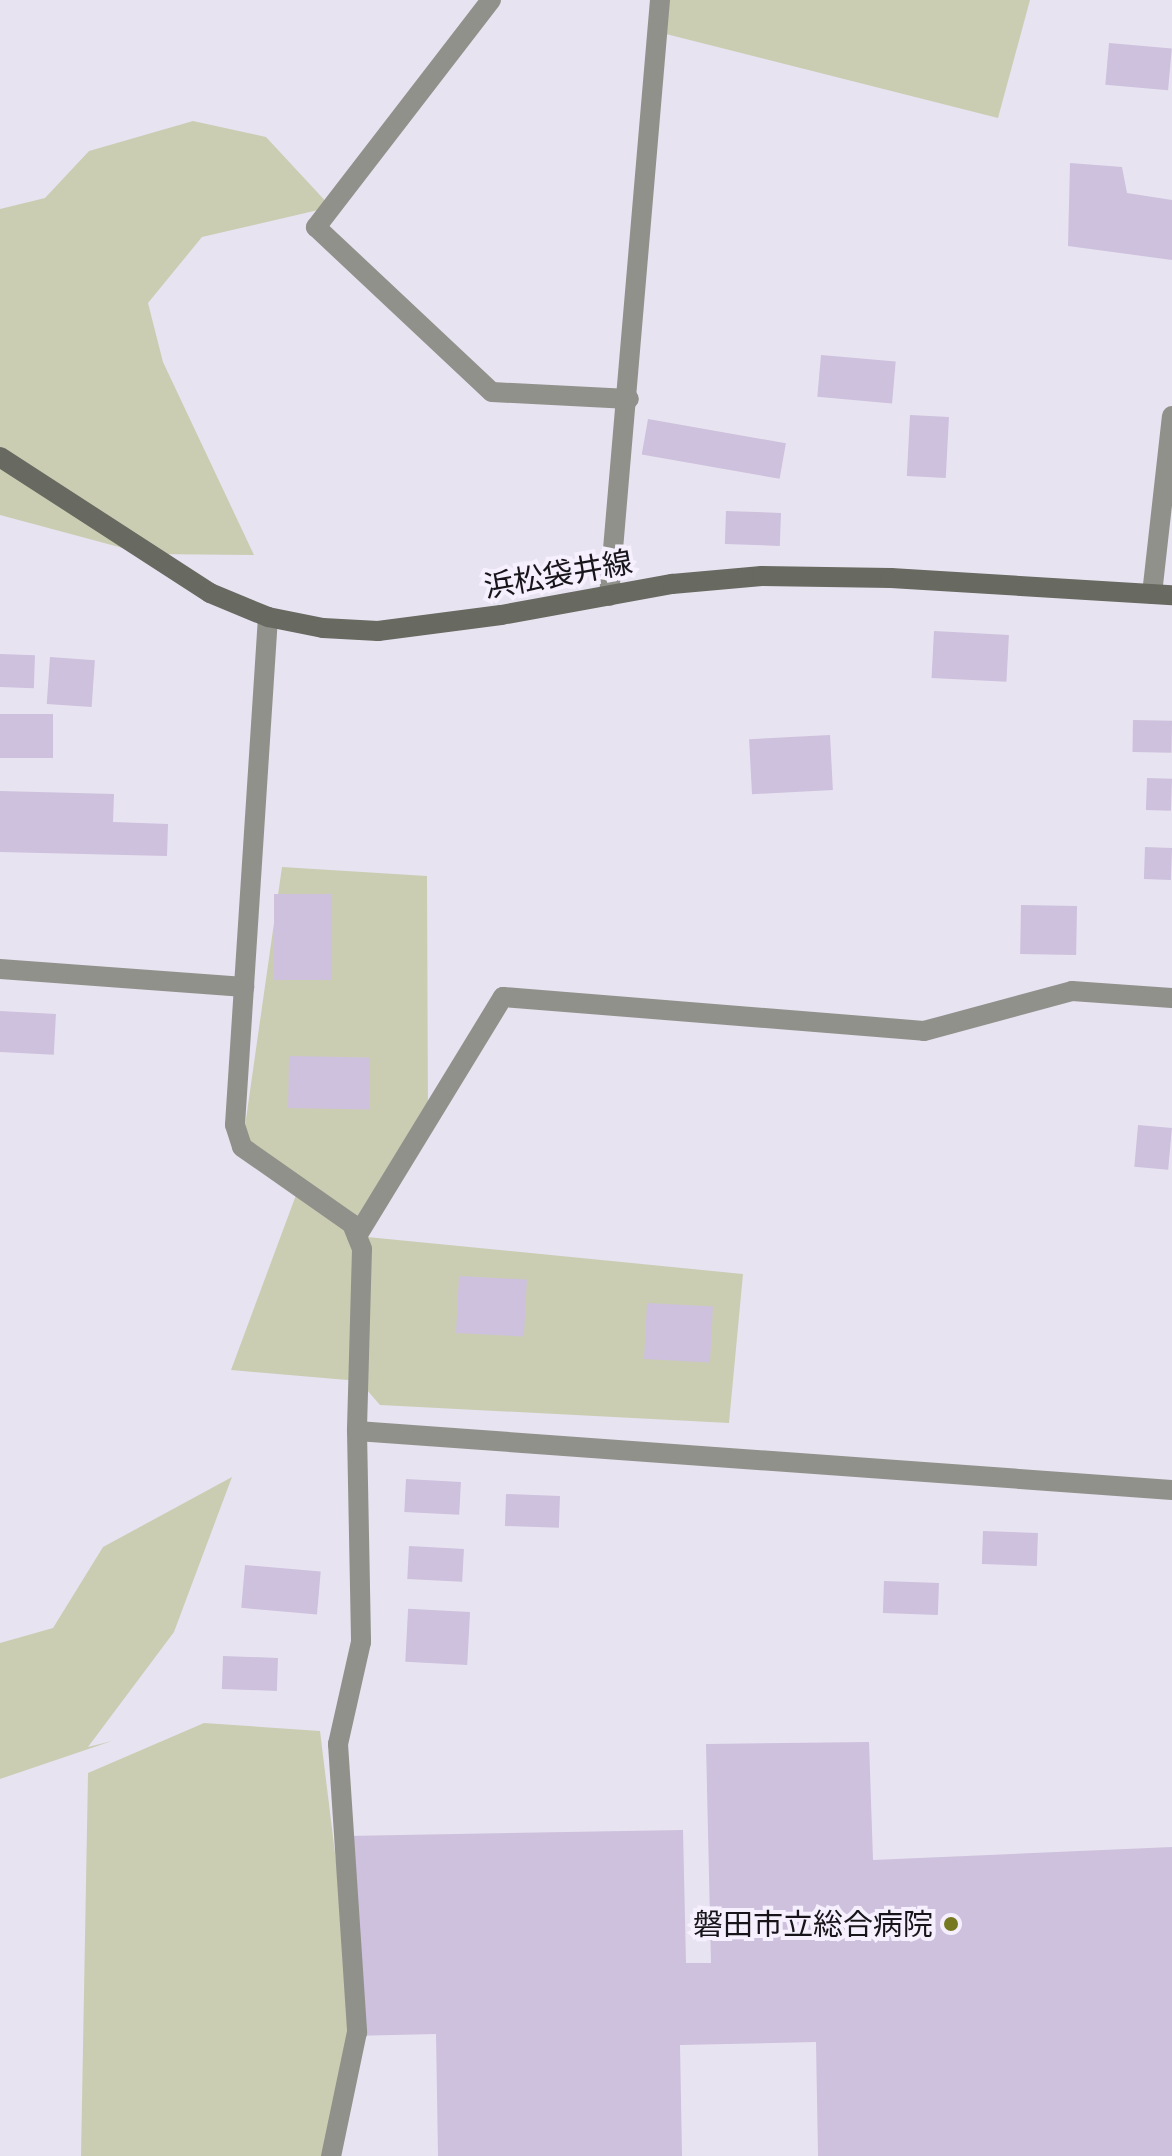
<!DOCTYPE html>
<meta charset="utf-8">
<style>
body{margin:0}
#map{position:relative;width:1172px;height:2156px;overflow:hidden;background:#e8e3f1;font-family:"PT Sans Narrow","Noto Sans JP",sans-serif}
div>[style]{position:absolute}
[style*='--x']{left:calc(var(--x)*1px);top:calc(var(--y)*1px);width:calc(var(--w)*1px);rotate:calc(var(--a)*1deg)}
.green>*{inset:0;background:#cbcdb3}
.building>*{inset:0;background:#cdc1dd;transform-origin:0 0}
.minor>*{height:20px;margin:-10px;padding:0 10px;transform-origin:10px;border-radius:10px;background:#91918b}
.secondary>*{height:20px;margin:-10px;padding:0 10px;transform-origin:10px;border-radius:10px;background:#686960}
.dots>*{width:22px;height:22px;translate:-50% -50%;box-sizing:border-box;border:4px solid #f6f0fe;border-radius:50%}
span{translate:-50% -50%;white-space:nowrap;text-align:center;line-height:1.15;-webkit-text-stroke:8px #f6f0fe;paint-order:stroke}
.street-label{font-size:30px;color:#17151a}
.poi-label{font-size:30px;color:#17151a}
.right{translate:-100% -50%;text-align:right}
</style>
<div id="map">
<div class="green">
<i style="clip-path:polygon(660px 0,1030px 0,998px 118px,658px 32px)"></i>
<i style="clip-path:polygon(193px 121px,266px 137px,331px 207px,202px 237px,148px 303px,163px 362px,254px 555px,145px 554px,0 515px,0 209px,45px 198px,89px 151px)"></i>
<i style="clip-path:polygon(282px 867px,427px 876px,428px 1120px,357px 1236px,743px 1274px,729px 1423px,380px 1405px,359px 1381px,231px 1370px,299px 1187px,242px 1147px)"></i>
<i style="clip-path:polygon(232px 1477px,174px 1632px,88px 1747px,112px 1741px,0 1779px,0 1643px,53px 1628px,103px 1547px)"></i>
<i style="clip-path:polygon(204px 1723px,320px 1731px,357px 2032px,328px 2156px,81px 2156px,88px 1773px)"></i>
</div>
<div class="building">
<i style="left:1109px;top:43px;width:63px;height:42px;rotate:5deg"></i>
<i style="clip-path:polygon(1070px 163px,1122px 167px,1127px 193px,1172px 200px,1172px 260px,1068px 246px)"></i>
<i style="left:821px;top:355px;width:75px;height:42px;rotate:5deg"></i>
<i style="left:910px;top:415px;width:39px;height:61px;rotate:3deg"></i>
<i style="left:648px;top:419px;width:140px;height:36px;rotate:10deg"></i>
<i style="left:726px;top:511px;width:55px;height:33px;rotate:2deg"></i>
<i style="left:934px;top:631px;width:75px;height:47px;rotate:3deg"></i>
<i style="left:0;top:654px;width:35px;height:33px;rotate:2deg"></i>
<i style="left:50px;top:657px;width:45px;height:47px;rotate:4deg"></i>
<i style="left:0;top:714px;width:53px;height:44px"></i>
<i style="left:1133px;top:720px;width:39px;height:32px;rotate:1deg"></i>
<i style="left:830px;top:735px;width:55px;height:81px;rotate:87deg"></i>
<i style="left:1147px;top:778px;width:25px;height:32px;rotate:2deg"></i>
<i style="clip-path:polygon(0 791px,114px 794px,113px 822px,168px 824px,167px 856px,0 852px)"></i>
<i style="left:1145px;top:847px;width:27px;height:32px;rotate:2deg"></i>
<i style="left:274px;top:894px;width:58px;height:86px"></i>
<i style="left:1021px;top:905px;width:56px;height:49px;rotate:1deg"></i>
<i style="left:0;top:1011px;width:56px;height:41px;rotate:3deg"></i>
<i style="left:289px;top:1056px;width:81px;height:52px;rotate:1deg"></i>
<i style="left:1138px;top:1125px;width:34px;height:42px;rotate:5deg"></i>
<i style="left:459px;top:1276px;width:68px;height:57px;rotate:3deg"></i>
<i style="left:647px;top:1303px;width:66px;height:56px;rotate:3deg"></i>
<i style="left:406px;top:1479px;width:55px;height:33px;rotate:3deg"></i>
<i style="left:506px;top:1494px;width:54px;height:32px;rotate:2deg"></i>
<i style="left:983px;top:1531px;width:55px;height:33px;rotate:2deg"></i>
<i style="left:409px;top:1546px;width:55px;height:33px;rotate:3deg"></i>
<i style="left:245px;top:1565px;width:76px;height:43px;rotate:5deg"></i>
<i style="left:884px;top:1581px;width:55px;height:32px;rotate:2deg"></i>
<i style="left:470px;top:1612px;width:53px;height:62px;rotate:93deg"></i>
<i style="left:223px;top:1656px;width:55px;height:33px;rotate:2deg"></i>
<i style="clip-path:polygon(869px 1742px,873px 1860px,1172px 1847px,1172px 2156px,818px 2156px,816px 2042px,680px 2045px,682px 2156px,438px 2156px,436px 2034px,350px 2036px,346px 1836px,683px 1830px,686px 1963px,711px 1963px,706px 1744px)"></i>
</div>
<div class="minor">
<i style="--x:491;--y:0;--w:287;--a:127.6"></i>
<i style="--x:316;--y:227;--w:241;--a:43.2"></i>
<i style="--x:492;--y:392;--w:137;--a:2.9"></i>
<i style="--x:1152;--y:594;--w:179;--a:-83.6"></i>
<i style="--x:609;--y:596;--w:598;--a:-85.11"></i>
<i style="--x:268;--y:617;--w:509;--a:93.72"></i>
<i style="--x:235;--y:1125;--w:23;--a:72"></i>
<i style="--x:242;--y:1147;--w:134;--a:35"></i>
<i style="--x:352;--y:1224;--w:27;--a:68"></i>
<i style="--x:362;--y:1249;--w:182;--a:91.6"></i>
<i style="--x:357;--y:1431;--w:211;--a:88.9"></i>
<i style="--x:361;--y:1642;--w:105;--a:102.7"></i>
<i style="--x:338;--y:1744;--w:289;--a:86.2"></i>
<i style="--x:357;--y:2032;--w:127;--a:101.8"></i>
<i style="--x:0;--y:969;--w:245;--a:4.2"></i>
<i style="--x:357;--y:1236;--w:280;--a:-58.6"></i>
<i style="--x:503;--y:997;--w:422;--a:4.6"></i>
<i style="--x:924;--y:1031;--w:153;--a:-15.1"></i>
<i style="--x:1072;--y:991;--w:100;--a:4"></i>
<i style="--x:357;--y:1431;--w:817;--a:4.14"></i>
</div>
<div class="secondary">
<i style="--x:0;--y:457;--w:250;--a:32.9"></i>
<i style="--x:210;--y:593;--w:63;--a:22.5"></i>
<i style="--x:268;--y:617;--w:56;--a:11.3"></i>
<i style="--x:323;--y:628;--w:55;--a:3.1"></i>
<i style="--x:378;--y:631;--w:124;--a:-7.4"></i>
<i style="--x:501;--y:615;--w:174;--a:-10.3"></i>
<i style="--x:672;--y:584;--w:90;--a:-5.1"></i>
<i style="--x:762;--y:576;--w:129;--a:0.9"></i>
<i style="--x:891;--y:578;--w:282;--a:3.5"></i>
</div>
<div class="dots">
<i style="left:951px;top:1924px;background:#777921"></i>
</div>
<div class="street-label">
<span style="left:558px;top:574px;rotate:-10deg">浜松袋井線</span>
</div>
<div class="poi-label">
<span class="right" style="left:933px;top:1924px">磐田市立総合病院</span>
</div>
</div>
